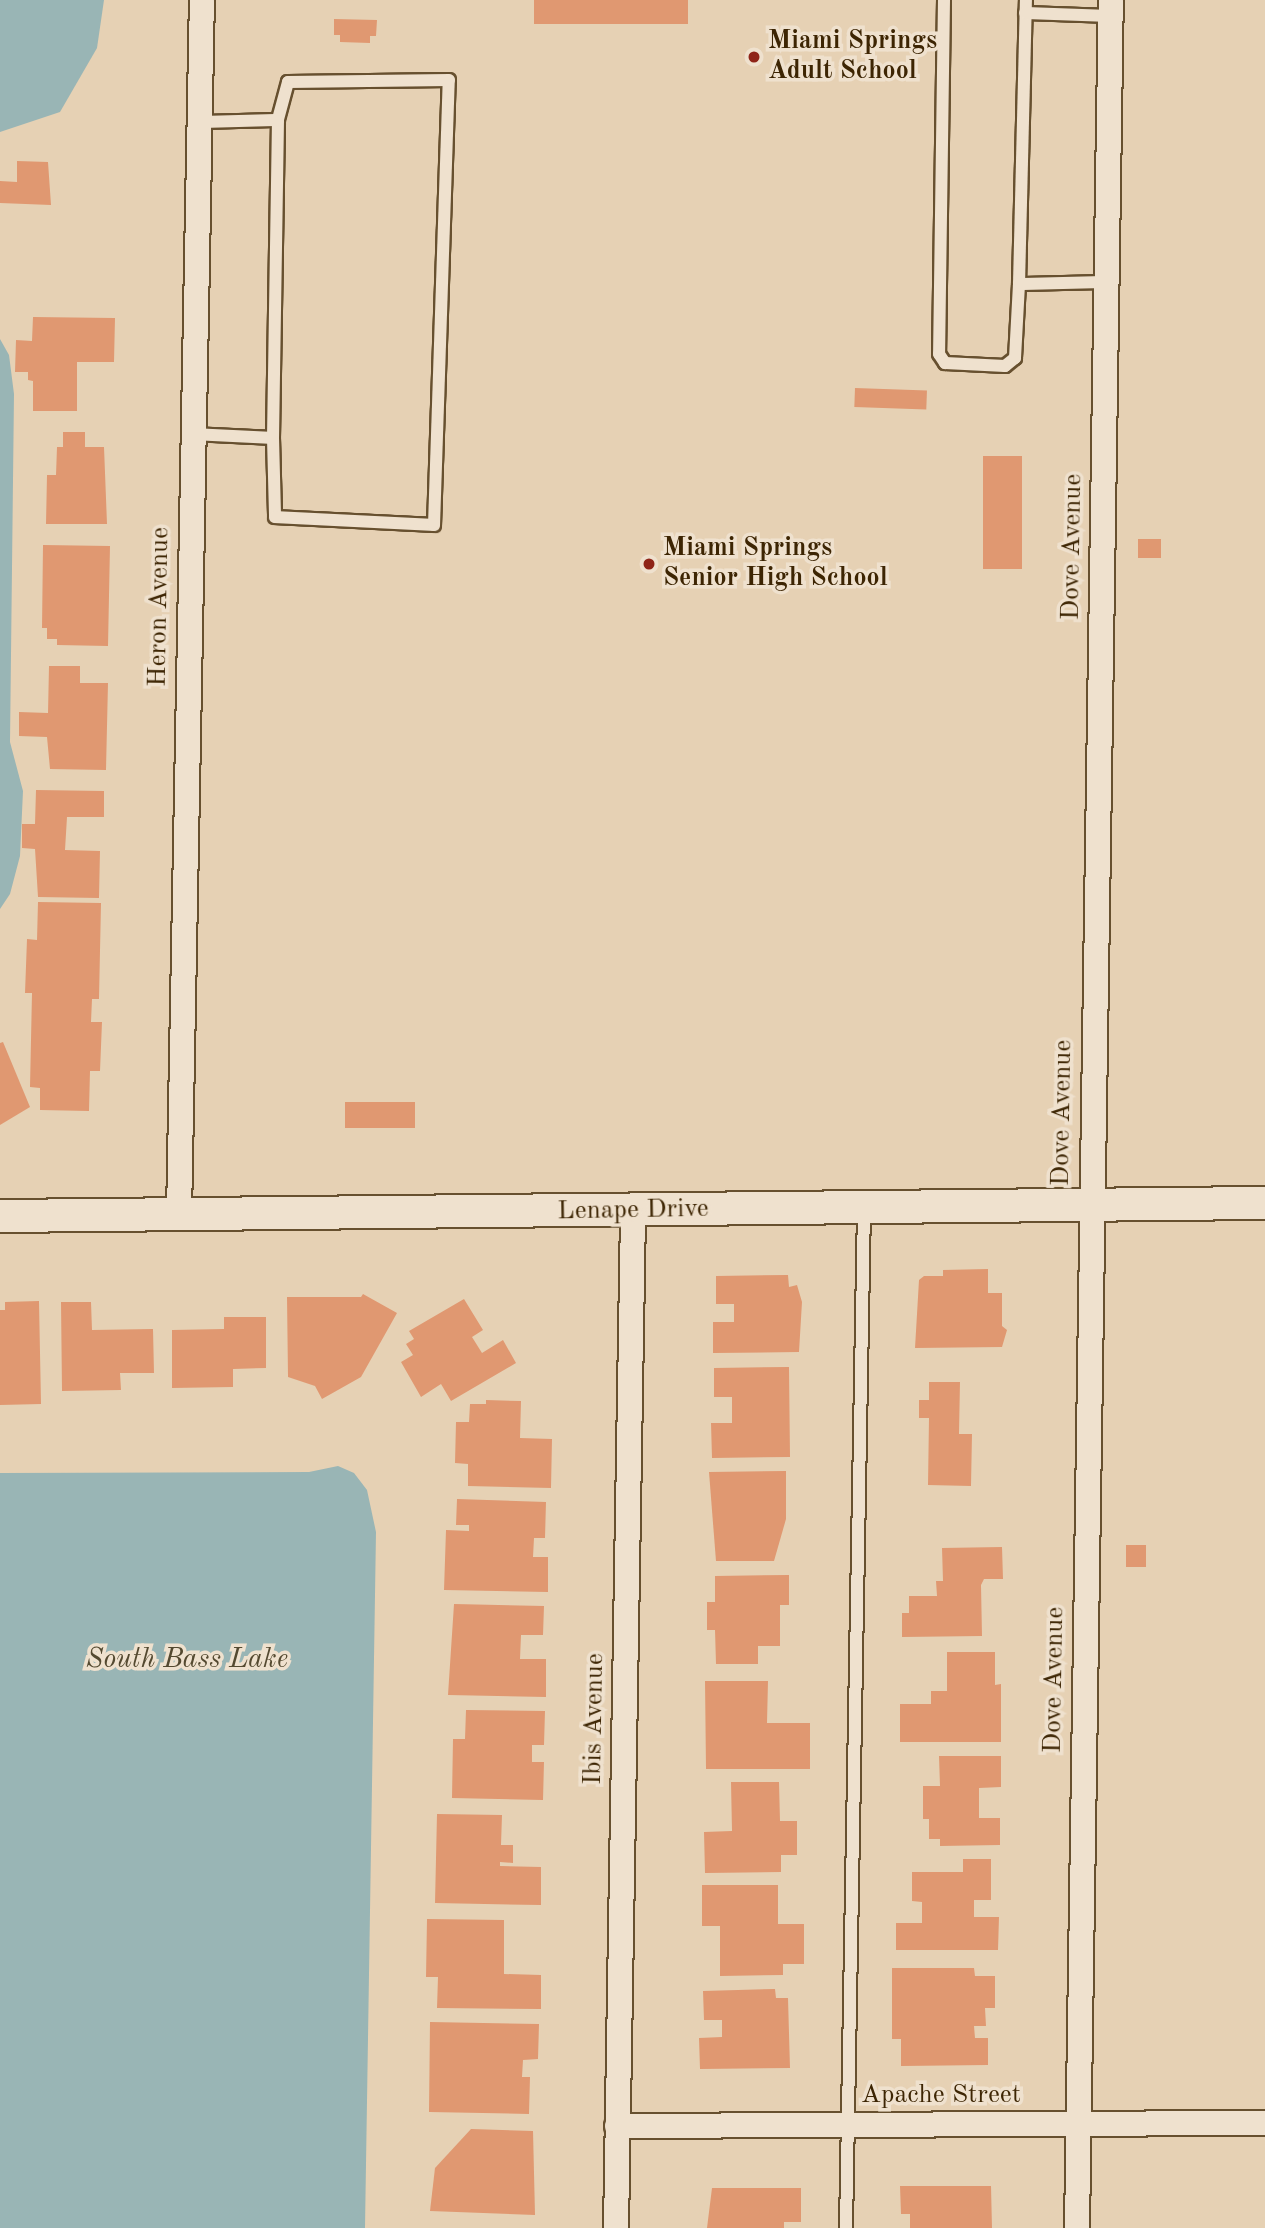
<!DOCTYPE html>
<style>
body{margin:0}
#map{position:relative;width:1265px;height:2228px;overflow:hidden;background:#e6d1b4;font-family:"Old Standard TT",serif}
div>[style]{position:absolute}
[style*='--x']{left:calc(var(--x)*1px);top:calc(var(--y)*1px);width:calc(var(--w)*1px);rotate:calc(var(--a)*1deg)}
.water>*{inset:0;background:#99b5b5}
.building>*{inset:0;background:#e09871;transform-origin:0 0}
.roads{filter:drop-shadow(2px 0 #67502f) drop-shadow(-2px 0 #67502f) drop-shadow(0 2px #67502f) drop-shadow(0 -2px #67502f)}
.service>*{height:12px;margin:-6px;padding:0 6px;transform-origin:6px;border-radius:6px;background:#efe1ce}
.minor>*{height:24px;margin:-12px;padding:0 12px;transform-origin:12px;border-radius:12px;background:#efe1ce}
.tertiary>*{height:32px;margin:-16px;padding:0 16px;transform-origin:16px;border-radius:16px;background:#efe1ce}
.dots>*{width:19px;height:19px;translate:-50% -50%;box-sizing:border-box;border:4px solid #efe1ce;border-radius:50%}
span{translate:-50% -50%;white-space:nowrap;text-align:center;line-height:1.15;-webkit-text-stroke:7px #efe1ce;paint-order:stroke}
.poi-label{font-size:26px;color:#3d2503;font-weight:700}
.left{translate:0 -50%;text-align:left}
.street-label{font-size:26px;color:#3d2503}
.water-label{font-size:28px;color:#544930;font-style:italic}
</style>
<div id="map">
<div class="water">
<i style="clip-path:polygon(0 0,104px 0,97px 48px,60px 112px,0 132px)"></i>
<i style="clip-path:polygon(0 339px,9px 355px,14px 394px,10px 742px,23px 791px,20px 856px,10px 894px,0 909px)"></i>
<i style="clip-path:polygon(338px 1466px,354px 1473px,367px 1490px,376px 1532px,365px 2228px,0 2228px,0 1473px,309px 1472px)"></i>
</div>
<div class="building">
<i style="left:534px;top:0;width:154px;height:24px"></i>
<i style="clip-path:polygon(334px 19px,377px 20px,376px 36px,370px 36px,370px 43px,340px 42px,340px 35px,334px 35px)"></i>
<i style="clip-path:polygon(17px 161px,48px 162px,51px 205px,0 203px,0 181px,17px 182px)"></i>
<i style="clip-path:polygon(33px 317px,115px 318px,114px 362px,77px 362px,77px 411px,33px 411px,33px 381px,28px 380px,28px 372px,15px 372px,16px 340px,32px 341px)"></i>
<i style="left:855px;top:388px;width:72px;height:19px;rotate:2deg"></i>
<i style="clip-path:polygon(63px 432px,85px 432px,85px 447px,104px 447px,107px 524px,46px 524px,47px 475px,56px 475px,57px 447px,63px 447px)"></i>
<i style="left:983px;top:456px;width:39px;height:113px"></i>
<i style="left:1138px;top:539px;width:23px;height:19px"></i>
<i style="clip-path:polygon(43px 545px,110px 546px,108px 646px,57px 645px,57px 639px,47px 639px,47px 628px,42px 628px)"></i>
<i style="clip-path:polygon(49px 666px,80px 666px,80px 683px,108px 683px,106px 770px,50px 769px,47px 737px,19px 736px,19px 712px,48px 713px)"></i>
<i style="clip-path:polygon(36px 790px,104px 791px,104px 817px,67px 817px,65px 850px,100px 851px,99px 898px,38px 897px,35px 849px,22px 848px,22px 824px,35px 824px)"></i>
<i style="clip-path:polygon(38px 902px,101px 903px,99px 999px,92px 999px,91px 1022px,102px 1022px,100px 1071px,90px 1071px,89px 1111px,40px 1110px,40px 1088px,30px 1087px,32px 993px,25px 993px,27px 939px,37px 940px)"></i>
<i style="clip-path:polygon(3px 1042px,30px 1107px,0 1125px,0 1043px)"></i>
<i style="left:415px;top:1102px;width:26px;height:70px;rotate:90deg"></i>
<i style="clip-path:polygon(988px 1269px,988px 1293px,1002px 1293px,1002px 1326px,1007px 1330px,1002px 1347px,915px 1348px,919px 1280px,924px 1276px,943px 1276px,943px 1270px)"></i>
<i style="clip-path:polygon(788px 1275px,789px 1287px,797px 1285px,802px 1302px,799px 1352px,713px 1353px,713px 1322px,734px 1322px,734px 1304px,716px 1304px,716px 1276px)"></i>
<i style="clip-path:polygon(363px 1294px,397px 1313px,361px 1377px,322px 1399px,315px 1386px,288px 1377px,287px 1297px,361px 1297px)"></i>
<i style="clip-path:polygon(464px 1299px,483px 1330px,472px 1337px,482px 1353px,503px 1340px,516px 1363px,451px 1401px,441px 1384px,421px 1397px,401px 1362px,413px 1355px,406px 1344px,414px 1339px,409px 1331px)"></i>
<i style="clip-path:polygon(39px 1301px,41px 1404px,0 1405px,0 1310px,5px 1310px,5px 1302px)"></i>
<i style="clip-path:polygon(61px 1302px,91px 1302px,92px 1330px,153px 1329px,154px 1373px,120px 1373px,121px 1390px,62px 1391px)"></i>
<i style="clip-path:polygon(224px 1317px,266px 1317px,266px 1368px,233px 1369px,233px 1387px,172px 1388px,172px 1330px,224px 1329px)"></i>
<i style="clip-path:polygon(789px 1367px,790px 1457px,712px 1458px,711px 1423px,732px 1423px,732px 1397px,714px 1397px,714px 1368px)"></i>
<i style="clip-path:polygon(929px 1382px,960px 1382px,959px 1434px,972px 1434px,971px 1486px,928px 1485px,929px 1418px,919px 1418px,919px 1400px,929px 1400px)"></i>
<i style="clip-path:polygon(486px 1400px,521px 1401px,520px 1438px,552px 1439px,551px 1488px,468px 1486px,468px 1464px,455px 1463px,456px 1422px,469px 1422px,470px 1404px,486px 1404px)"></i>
<i style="clip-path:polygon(786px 1471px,786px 1519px,774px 1561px,716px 1561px,709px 1472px)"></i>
<i style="clip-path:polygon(457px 1499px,546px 1502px,545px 1538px,534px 1538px,533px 1557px,548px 1557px,548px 1592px,444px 1590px,446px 1530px,469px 1531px,469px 1525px,456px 1525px)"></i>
<i style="left:1126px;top:1545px;width:20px;height:22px"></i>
<i style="clip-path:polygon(1002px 1547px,1003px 1579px,984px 1579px,981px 1585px,982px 1636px,902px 1637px,902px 1613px,909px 1613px,909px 1596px,937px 1596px,936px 1581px,943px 1581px,942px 1548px)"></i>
<i style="clip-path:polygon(789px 1575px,789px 1605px,780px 1605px,780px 1646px,758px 1646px,758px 1664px,716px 1664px,715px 1630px,707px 1630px,707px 1602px,715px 1602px,715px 1576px)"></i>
<i style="clip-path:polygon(454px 1604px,544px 1606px,543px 1635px,521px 1635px,520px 1659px,546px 1659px,546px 1697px,448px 1695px)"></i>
<i style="clip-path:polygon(947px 1652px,995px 1652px,995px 1685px,1001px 1684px,1001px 1742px,900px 1742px,900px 1704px,931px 1704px,931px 1691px,947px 1691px)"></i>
<i style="clip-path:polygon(705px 1681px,768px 1681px,767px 1723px,810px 1723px,810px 1769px,706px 1769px)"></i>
<i style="clip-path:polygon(466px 1710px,545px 1711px,544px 1745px,532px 1745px,532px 1762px,544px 1762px,543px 1800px,452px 1798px,453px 1739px,465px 1739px)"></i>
<i style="clip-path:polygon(939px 1756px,1001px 1756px,1001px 1787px,979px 1788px,979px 1818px,1000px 1818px,1000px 1845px,940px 1846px,940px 1839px,929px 1839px,929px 1819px,923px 1819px,923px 1786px,940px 1786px)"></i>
<i style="clip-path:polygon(731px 1782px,779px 1782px,780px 1821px,797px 1821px,797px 1855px,781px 1855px,781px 1872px,705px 1873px,704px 1832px,732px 1831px)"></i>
<i style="clip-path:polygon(437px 1814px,502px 1815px,501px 1845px,513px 1845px,513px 1863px,500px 1862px,500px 1866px,541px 1867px,541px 1905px,435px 1903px)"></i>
<i style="clip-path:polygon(963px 1859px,991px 1859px,991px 1900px,974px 1900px,974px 1917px,999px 1917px,998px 1950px,896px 1950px,896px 1923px,922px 1923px,922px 1902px,912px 1901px,912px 1872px,963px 1872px)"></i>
<i style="clip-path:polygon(702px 1885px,778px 1885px,778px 1924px,804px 1924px,804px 1964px,783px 1964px,783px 1975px,720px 1976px,720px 1926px,702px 1926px)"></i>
<i style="clip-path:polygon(427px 1919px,504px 1920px,504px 1974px,541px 1975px,541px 2009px,437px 2008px,438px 1977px,426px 1977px)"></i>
<i style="clip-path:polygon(892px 1968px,974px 1968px,975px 1976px,995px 1976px,995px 2008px,985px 2008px,986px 2026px,974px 2026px,975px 2038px,988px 2038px,988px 2065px,901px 2066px,901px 2039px,892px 2039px)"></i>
<i style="clip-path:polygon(775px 1989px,776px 1998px,788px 1998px,790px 2068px,700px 2069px,699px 2038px,722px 2037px,722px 2020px,704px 2020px,703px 1991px)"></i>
<i style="clip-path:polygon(430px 2022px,539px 2024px,538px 2059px,523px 2060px,522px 2077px,530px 2077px,529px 2114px,429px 2112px)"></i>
<i style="clip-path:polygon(471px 2129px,533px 2131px,535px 2215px,430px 2211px,435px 2168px)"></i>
<i style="clip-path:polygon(900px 2186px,991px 2186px,992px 2228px,910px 2228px,910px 2214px,901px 2214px)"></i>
<i style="clip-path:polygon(712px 2188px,801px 2188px,801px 2222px,784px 2222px,784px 2228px,707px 2228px)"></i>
</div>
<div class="roads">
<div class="service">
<i style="--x:944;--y:0;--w:354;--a:90.8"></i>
<i style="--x:939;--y:354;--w:11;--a:56"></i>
<i style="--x:945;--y:363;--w:60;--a:2.9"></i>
<i style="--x:1005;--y:366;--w:13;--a:-39"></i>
<i style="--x:1015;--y:358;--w:74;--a:-86.9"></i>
<i style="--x:1019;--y:284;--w:284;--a:-88.6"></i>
<i style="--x:1025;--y:13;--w:86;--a:2"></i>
<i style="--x:1019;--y:284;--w:88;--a:-1.3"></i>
<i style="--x:193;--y:434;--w:80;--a:2.9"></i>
<i style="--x:273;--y:438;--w:318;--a:-89.1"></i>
<i style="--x:278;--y:120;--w:79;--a:178.5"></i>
<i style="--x:273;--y:438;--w:79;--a:88.5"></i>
<i style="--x:275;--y:517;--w:159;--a:2.9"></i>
<i style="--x:434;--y:525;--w:445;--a:-88.1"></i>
<i style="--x:449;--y:80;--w:161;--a:179.3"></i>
<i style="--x:288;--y:82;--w:39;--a:105"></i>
<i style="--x:846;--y:2228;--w:1020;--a:-88.99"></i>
</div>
<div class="minor">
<i style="--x:179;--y:1215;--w:1215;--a:-88.92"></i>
<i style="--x:617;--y:2126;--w:648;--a:-0.27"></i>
<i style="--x:616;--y:2228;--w:1017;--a:-89.04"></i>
<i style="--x:1077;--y:2228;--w:2228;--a:-89.13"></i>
</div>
<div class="tertiary">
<i style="--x:0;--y:1216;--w:1265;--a:-0.59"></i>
</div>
</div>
<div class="dots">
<i style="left:754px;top:57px;background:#8f2418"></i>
<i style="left:649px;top:564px;background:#8f2418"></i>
</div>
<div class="poi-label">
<span class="left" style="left:768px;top:57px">Miami Springs<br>Adult School</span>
<span class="left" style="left:663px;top:564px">Miami Springs<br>Senior High School</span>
</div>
<div class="street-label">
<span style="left:1073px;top:547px;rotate:-89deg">Dove Avenue</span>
<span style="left:160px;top:607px;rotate:-89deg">Heron Avenue</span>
<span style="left:1063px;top:1113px;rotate:-89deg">Dove Avenue</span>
<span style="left:633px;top:1211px;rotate:-1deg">Lenape Drive</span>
<span style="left:1055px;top:1680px;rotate:-89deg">Dove Avenue</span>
<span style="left:595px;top:1719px;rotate:-89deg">Ibis Avenue</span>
<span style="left:941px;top:2096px">Apache Street</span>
</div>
<div class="water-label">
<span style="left:187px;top:1660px">South Bass Lake</span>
</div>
</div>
